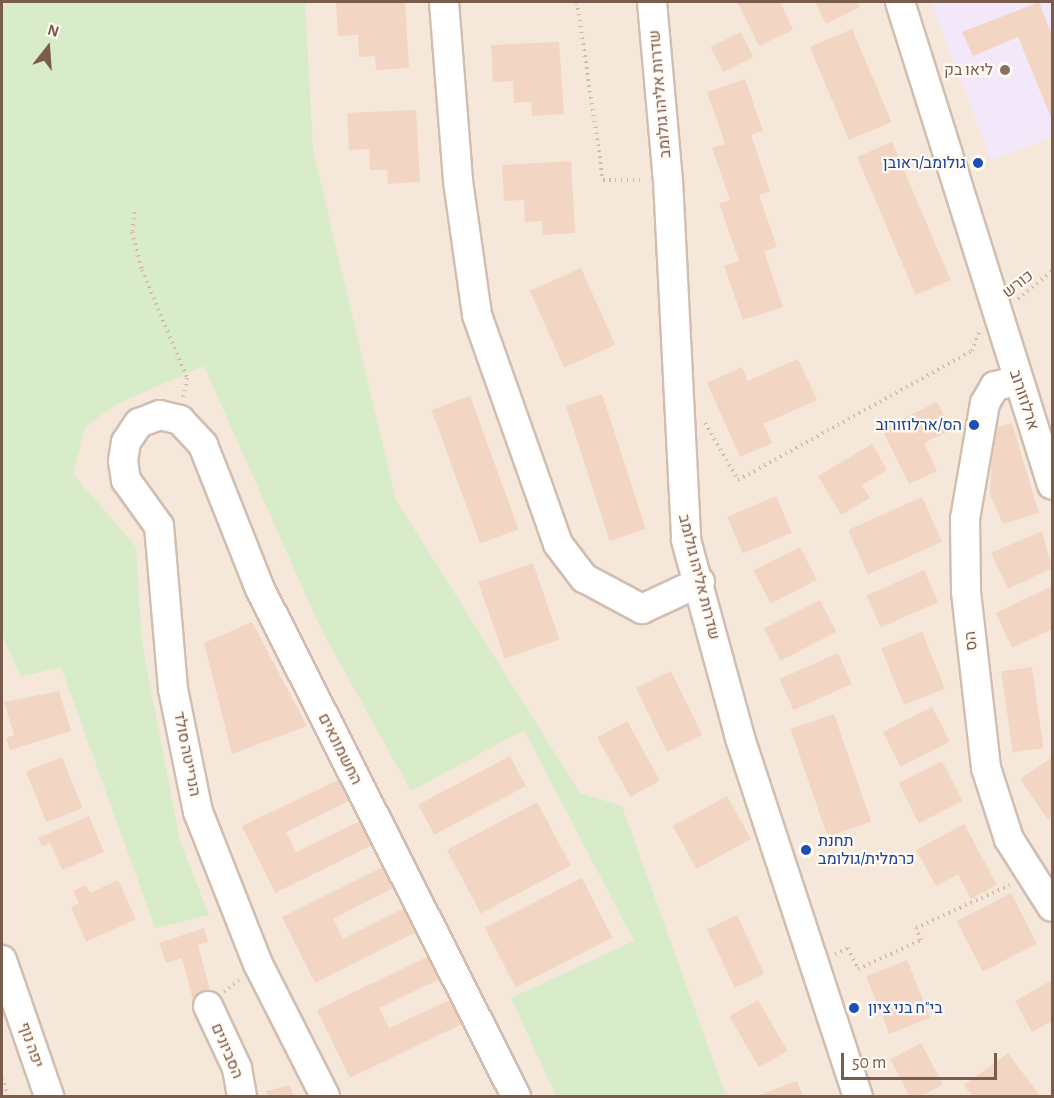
<!DOCTYPE html>
<meta charset="utf-8">
<style>
body{margin:0}
#map{position:relative;width:1054px;height:1098px;overflow:hidden;background:#fdf6ec;font-family:"Alegreya Sans",Heebo,sans-serif}
div>[style]{position:absolute}
[style*='--x']{left:calc(var(--x)*1px);top:calc(var(--y)*1px);width:calc(var(--w)*1px);rotate:calc(var(--a)*1deg)}
.residential>*{inset:0;background:#f5e8da;transform-origin:0 0}
.education>*{inset:0;background:#f3e8fa}
.green>*{inset:0;background:#d8ecc9}
.building>*{inset:0;background:#f3d5c3;transform-origin:0 0}
.path>*{height:4px;margin-top:-2px;transform-origin:0;background:repeating-linear-gradient(90deg,#d9b8a5 0 1.5px,transparent 0 6px)}
.roads{filter:drop-shadow(2px 0 #d1beb0) drop-shadow(-2px 0 #d1beb0) drop-shadow(0 2px #d1beb0) drop-shadow(0 -2px #d1beb0)}
.minor>*{height:28px;margin:-14px;padding:0 14px;transform-origin:14px;border-radius:14px;background:#fff}
.dots>*{width:16px;height:16px;translate:-50% -50%;box-sizing:border-box;border:3px solid #fffaf3;border-radius:50%}
span{translate:-50% -50%;white-space:nowrap;text-align:center;line-height:1.15;-webkit-text-stroke:4.5px #fffaf3;paint-order:stroke}
.education-label{font-size:16px;color:#785e54}
.right{translate:-100% -50%;text-align:right}
.street-label{font-size:16px;color:#7a5c4d}
.transit-label{font-size:16px;color:#164399}
.left{translate:0 -50%;text-align:left}
.frame{position:absolute;inset:0;border:3px solid #7a5c4d;pointer-events:none}
.north{position:absolute;left:18px;top:18px;width:60px;height:60px;-webkit-text-stroke:4px #fffaf3;paint-order:stroke;rotate:17deg;font-size:16px;font-weight:700;line-height:24px;text-align:center;color:#7a5c4d}
.north::after{content:'';display:block;margin:auto;width:21px;height:27px;background:#7a5c4d;clip-path:polygon(50% 0,100% 100%,50% 72%,0 100%)}
.scale{position:absolute;left:841px;top:1053px;width:156px;height:27px;box-sizing:border-box;border:3px solid #7a5c4d;border-top:0;padding-left:8px;font-size:18px;line-height:21px;white-space:nowrap;color:#7a5c4d;-webkit-text-stroke:4px #fffaf3;paint-order:stroke}
</style>
<div id="map">
<div class="residential">
<i style="left:2px;top:2px;width:1050px;height:1094px"></i>
</div>
<div class="education">
<i style="clip-path:polygon(939px 2px,1052px 2px,1052px 137px,991px 160px,932px 4px)"></i>
</div>
<div class="green">
<i style="clip-path:polygon(2px 2px,305px 2px,313px 150px,396px 500px,580px 793px,622px 806px,726px 1096px,556px 1096px,511px 998px,634px 941px,524px 730px,411px 791px,320px 627px,204px 366px,119px 403px,85px 427px,73px 474px,136px 547px,142px 643px,180px 841px,209px 915px,155px 928px,61px 667px,21px 677px,2px 635px)"></i>
</div>
<div class="building">
<i style="clip-path:polygon(336px 2px,405px 2px,409px 68px,376px 70px,375px 56px,359px 57px,358px 35px,338px 36px)"></i>
<i style="clip-path:polygon(737px 2px,780px 2px,793px 30px,759px 46px)"></i>
<i style="clip-path:polygon(815px 2px,857px 2px,860px 7px,826px 24px)"></i>
<i style="clip-path:polygon(1039px 2px,1052px 35px,1052px 120px,1018px 37px,973px 56px,962px 32px)"></i>
<i style="left:852px;top:29px;width:101px;height:46px;rotate:67deg"></i>
<i style="left:741px;top:32px;width:28px;height:34px;rotate:64deg"></i>
<i style="clip-path:polygon(559px 42px,564px 114px,532px 116px,531px 102px,514px 103px,513px 81px,493px 82px,491px 45px)"></i>
<i style="clip-path:polygon(745px 79px,763px 131px,751px 135px,770px 191px,759px 195px,777px 247px,764px 251px,783px 307px,743px 320px,724px 266px,739px 261px,719px 203px,730px 200px,712px 148px,725px 144px,707px 92px)"></i>
<i style="clip-path:polygon(416px 110px,420px 182px,388px 184px,387px 170px,370px 170px,369px 149px,349px 150px,347px 113px)"></i>
<i style="left:892px;top:142px;width:150px;height:38px;rotate:67deg"></i>
<i style="clip-path:polygon(571px 161px,575px 233px,543px 235px,542px 221px,525px 222px,524px 200px,504px 201px,502px 165px)"></i>
<i style="left:581px;top:268px;width:84px;height:56px;rotate:66deg"></i>
<i style="clip-path:polygon(798px 359px,817px 400px,763px 424px,772px 443px,740px 457px,707px 383px,742px 367px,748px 381px)"></i>
<i style="left:602px;top:394px;width:142px;height:38px;rotate:72deg"></i>
<i style="left:470px;top:396px;width:142px;height:41px;rotate:70deg"></i>
<i style="clip-path:polygon(937px 402px,951px 430px,924px 443px,937px 471px,909px 484px,882px 429px)"></i>
<i style="clip-path:polygon(1012px 423px,1039px 513px,1003px 524px,990px 495px,993px 428px)"></i>
<i style="clip-path:polygon(872px 444px,887px 470px,862px 485px,870px 498px,841px 515px,818px 476px)"></i>
<i style="left:776px;top:496px;width:40px;height:53px;rotate:67deg"></i>
<i style="left:922px;top:497px;width:49px;height:81px;rotate:66deg"></i>
<i style="clip-path:polygon(1042px 531px,1052px 568px,1008px 589px,991px 553px)"></i>
<i style="left:800px;top:547px;width:37px;height:52px;rotate:63deg"></i>
<i style="left:533px;top:563px;width:81px;height:58px;rotate:71deg"></i>
<i style="left:924px;top:570px;width:35px;height:63px;rotate:66deg"></i>
<i style="clip-path:polygon(1052px 586px,1052px 629px,1012px 648px,996px 613px)"></i>
<i style="left:820px;top:600px;width:36px;height:63px;rotate:63deg"></i>
<i style="clip-path:polygon(252px 622px,307px 726px,232px 754px,204px 643px)"></i>
<i style="left:922px;top:632px;width:61px;height:44px;rotate:68deg"></i>
<i style="left:838px;top:653px;width:34px;height:64px;rotate:66deg"></i>
<i style="left:1032px;top:667px;width:82px;height:31px;rotate:82deg"></i>
<i style="left:671px;top:671px;width:71px;height:39px;rotate:64deg"></i>
<i style="clip-path:polygon(59px 691px,71px 731px,10px 750px,6px 738px,14px 735px,4px 702px)"></i>
<i style="left:932px;top:707px;width:39px;height:55px;rotate:63deg"></i>
<i style="left:834px;top:714px;width:114px;height:46px;rotate:71deg"></i>
<i style="left:627px;top:721px;width:68px;height:34px;rotate:61deg"></i>
<i style="left:510px;top:756px;width:34px;height:104px;rotate:62deg"></i>
<i style="left:62px;top:757px;width:55px;height:39px;rotate:68deg"></i>
<i style="clip-path:polygon(1051px 758px,1052px 817px,1048px 820px,1020px 779px)"></i>
<i style="left:942px;top:761px;width:45px;height:49px;rotate:63deg"></i>
<i style="clip-path:polygon(338px 780px,349px 801px,286px 832px,296px 852px,360px 821px,372px 845px,275px 893px,242px 826px)"></i>
<i style="left:727px;top:796px;width:49px;height:62px;rotate:61deg"></i>
<i style="left:537px;top:802px;width:72px;height:102px;rotate:62deg"></i>
<i style="clip-path:polygon(89px 816px,104px 852px,62px 870px,50px 843px,42px 846px,38px 838px)"></i>
<i style="clip-path:polygon(964px 824px,997px 885px,971px 899px,958px 874px,936px 886px,916px 850px)"></i>
<i style="clip-path:polygon(385px 866px,395px 887px,333px 919px,343px 939px,406px 907px,418px 931px,315px 983px,282px 917px)"></i>
<i style="left:582px;top:878px;width:67px;height:109px;rotate:63deg"></i>
<i style="clip-path:polygon(118px 880px,136px 919px,86px 942px,71px 907px,79px 903px,73px 891px,86px 885px,90px 893px)"></i>
<i style="left:1011px;top:893px;width:57px;height:61px;rotate:63deg"></i>
<i style="left:737px;top:915px;width:65px;height:33px;rotate:65deg"></i>
<i style="clip-path:polygon(204px 928px,208px 942px,198px 945px,212px 998px,194px 1004px,182px 958px,166px 963px,159px 943px)"></i>
<i style="clip-path:polygon(431px 955px,442px 978px,379px 1008px,389px 1028px,454px 998px,466px 1022px,350px 1078px,317px 1010px)"></i>
<i style="left:907px;top:960px;width:62px;height:44px;rotate:68deg"></i>
<i style="clip-path:polygon(1052px 980px,1052px 1021px,1032px 1032px,1015px 1001px)"></i>
<i style="left:758px;top:1000px;width:59px;height:33px;rotate:60deg"></i>
<i style="left:921px;top:1043px;width:47px;height:35px;rotate:62deg"></i>
<i style="clip-path:polygon(1008px 1053px,1040px 1096px,972px 1096px,964px 1085px)"></i>
<i style="clip-path:polygon(797px 1081px,803px 1096px,760px 1096px,759px 1095px)"></i>
<i style="clip-path:polygon(290px 1085px,293px 1096px,268px 1096px,266px 1091px)"></i>
</div>
<div class="path">
<i style="--x:577;--y:2;--w:180;--a:81.7"></i>
<i style="--x:603;--y:180;--w:41;--a:0"></i>
<i style="--x:134;--y:212;--w:20;--a:96"></i>
<i style="--x:132;--y:232;--w:39;--a:75"></i>
<i style="--x:142;--y:270;--w:117;--a:67.4"></i>
<i style="--x:187;--y:378;--w:21;--a:101"></i>
<i style="--x:1018;--y:299;--w:44;--a:-39.5"></i>
<i style="--x:705;--y:423;--w:66;--a:59.9"></i>
<i style="--x:738;--y:480;--w:267;--a:-28.9"></i>
<i style="--x:972;--y:351;--w:20;--a:-70"></i>
<i style="--x:835;--y:954;--w:14;--a:-25"></i>
<i style="--x:848;--y:948;--w:23;--a:65"></i>
<i style="--x:858;--y:969;--w:69;--a:-24.7"></i>
<i style="--x:921;--y:940;--w:13;--a:-113"></i>
<i style="--x:916;--y:928;--w:103;--a:-24.6"></i>
<i style="--x:224;--y:992;--w:19;--a:-39"></i>
<i style="--x:2;--y:1078;--w:19;--a:72"></i>
</div>
<div class="roads">
<div class="minor">
<i style="--x:444;--y:2;--w:180;--a:85.5"></i>
<i style="--x:458;--y:181;--w:135;--a:81.9"></i>
<i style="--x:477;--y:315;--w:243;--a:70.5"></i>
<i style="--x:558;--y:544;--w:43;--a:52.6"></i>
<i style="--x:584;--y:578;--w:66;--a:28.1"></i>
<i style="--x:642;--y:609;--w:64;--a:-25"></i>
<i style="--x:652;--y:2;--w:179;--a:84.9"></i>
<i style="--x:668;--y:180;--w:360;--a:87.1"></i>
<i style="--x:686;--y:540;--w:205;--a:74.7"></i>
<i style="--x:740;--y:738;--w:377;--a:71.8"></i>
<i style="--x:900;--y:2;--w:506;--a:72.53"></i>
<i style="--x:1017;--y:381;--w:23;--a:167"></i>
<i style="--x:995;--y:386;--w:20;--a:120"></i>
<i style="--x:985;--y:403;--w:118;--a:99.8"></i>
<i style="--x:965;--y:519;--w:73;--a:89.2"></i>
<i style="--x:966;--y:592;--w:177;--a:83.5"></i>
<i style="--x:986;--y:768;--w:75;--a:72.1"></i>
<i style="--x:1009;--y:839;--w:80;--a:57.7"></i>
<i style="--x:2;--y:960;--w:144;--a:70.9"></i>
<i style="--x:208;--y:1006;--w:68;--a:64.9"></i>
<i style="--x:237;--y:1068;--w:28;--a:80"></i>
<i style="--x:325;--y:1096;--w:148;--a:-116.9"></i>
<i style="--x:258;--y:964;--w:163;--a:-111.5"></i>
<i style="--x:198;--y:812;--w:126;--a:-101.5"></i>
<i style="--x:173;--y:689;--w:164;--a:-94.9"></i>
<i style="--x:159;--y:526;--w:57;--a:-125.7"></i>
<i style="--x:126;--y:480;--w:19;--a:-99"></i>
<i style="--x:123;--y:461;--w:19;--a:-81"></i>
<i style="--x:126;--y:442;--w:23;--a:-56"></i>
<i style="--x:139;--y:423;--w:22;--a:-21"></i>
<i style="--x:160;--y:415;--w:21;--a:14"></i>
<i style="--x:180;--y:420;--w:34;--a:47"></i>
<i style="--x:203;--y:445;--w:155;--a:68.4"></i>
<i style="--x:260;--y:589;--w:568;--a:63.21"></i>
</div>
</div>
<div class="dots">
<i style="left:1005px;top:70px;background:#8d6e63"></i>
<i style="left:978px;top:163px;background:#1a4fb4"></i>
<i style="left:974px;top:425px;background:#1a4fb4"></i>
<i style="left:806px;top:850px;background:#1a4fb4"></i>
<i style="left:854px;top:1008px;background:#1a4fb4"></i>
</div>
<div class="education-label">
<span class="right" style="left:993px;top:70px">ליאו בק</span>
</div>
<div class="street-label">
<span style="left:660px;top:94px;rotate:-95deg">שדרות אליהו גולומב</span>
<span style="left:1018px;top:284px;rotate:-38deg">כורש</span>
<span style="left:1024px;top:400px;rotate:72deg">ארלוזורוב</span>
<span style="left:699px;top:577px;rotate:76deg">שדרות אליהו גולומב</span>
<span style="left:971px;top:641px;rotate:-96deg">הס</span>
<span style="left:340px;top:749px;rotate:63deg">החשמונאים</span>
<span style="left:187px;top:754px;rotate:79deg">הנרייטה סולד</span>
<span style="left:31px;top:1045px;rotate:71deg">יפה נוף</span>
<span style="left:227px;top:1051px;rotate:67deg">הסביונים</span>
</div>
<div class="transit-label">
<span class="right" style="left:966px;top:163px">גולומב/ראובן</span>
<span class="right" style="left:962px;top:425px">הס/ארלוזורוב</span>
<span class="left" style="left:818px;top:850px">תחנת<br>כרמלית/גולומב</span>
<span class="left" style="left:868px;top:1008px">בי"ח בני ציון</span>
</div>
<div class="frame"></div>
<div class="north">N</div>
<div class="scale">50 m</div>
</div>
